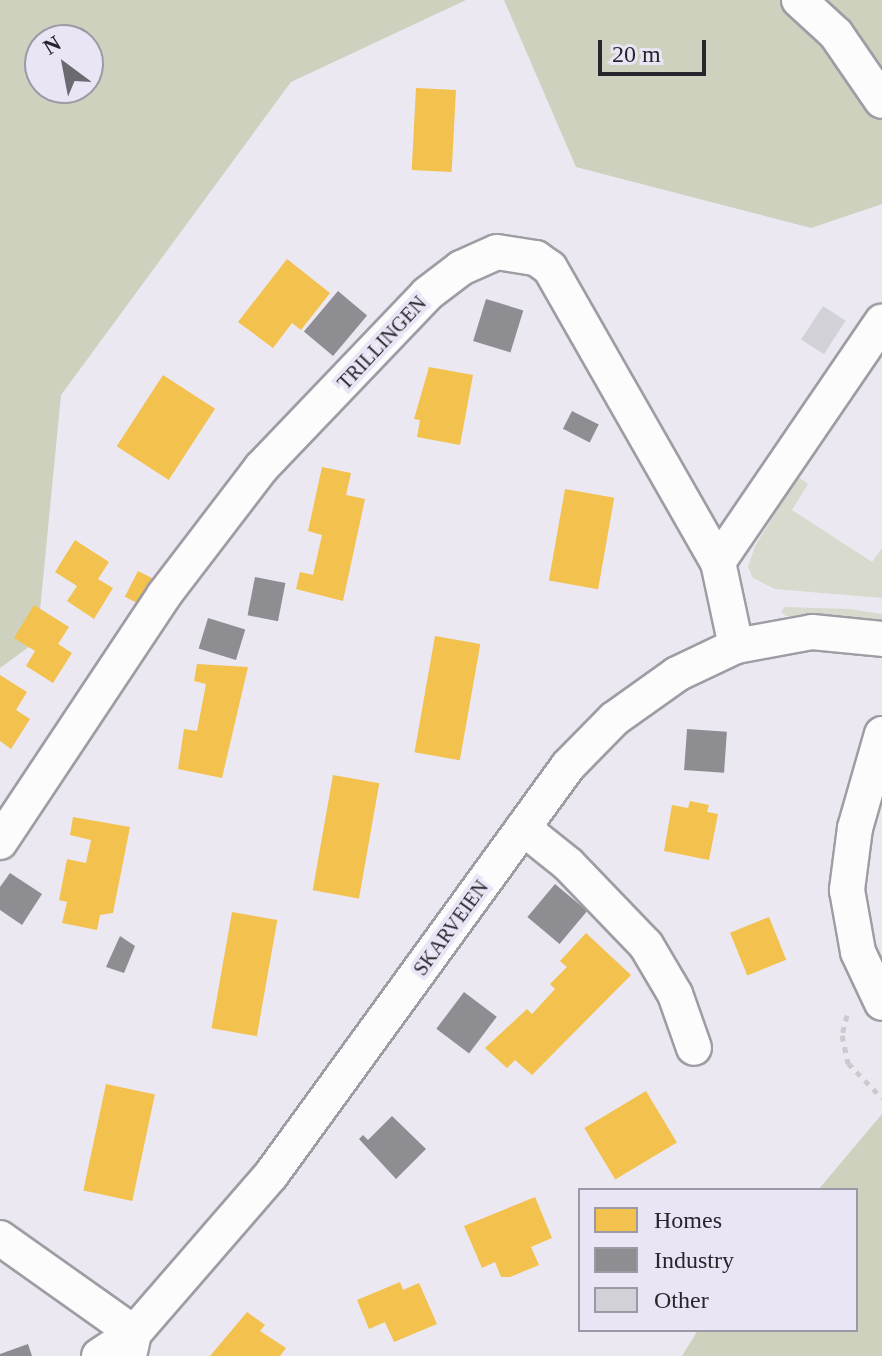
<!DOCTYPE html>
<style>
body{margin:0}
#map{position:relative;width:882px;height:1356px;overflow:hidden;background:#ebe8f2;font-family:Georgia,serif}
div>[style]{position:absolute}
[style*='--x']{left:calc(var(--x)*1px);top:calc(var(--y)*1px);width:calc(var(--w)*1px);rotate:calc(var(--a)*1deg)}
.green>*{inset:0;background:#d7dacc}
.forest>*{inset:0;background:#cdd1be}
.homes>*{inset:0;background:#f2c14e;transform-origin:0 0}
.industry>*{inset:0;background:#8d8d92;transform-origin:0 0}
.building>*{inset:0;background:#d3d1d8;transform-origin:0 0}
.path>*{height:5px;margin-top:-2.5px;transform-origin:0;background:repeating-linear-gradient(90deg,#cbcacc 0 6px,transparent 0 12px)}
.roads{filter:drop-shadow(2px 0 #9f9da4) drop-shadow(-2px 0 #9f9da4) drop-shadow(0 2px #9f9da4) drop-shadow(0 -2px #9f9da4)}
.minor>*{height:34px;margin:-17px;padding:0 17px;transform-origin:17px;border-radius:17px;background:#fcfcfd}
span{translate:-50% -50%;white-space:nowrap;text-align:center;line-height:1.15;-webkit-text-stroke:8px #eae5f5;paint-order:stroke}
.street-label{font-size:20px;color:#28262c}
.legend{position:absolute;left:578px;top:1188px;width:280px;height:144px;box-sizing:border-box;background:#eae5f5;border:2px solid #9c99a5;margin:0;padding:10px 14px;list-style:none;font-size:24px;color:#28262c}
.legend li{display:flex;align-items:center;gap:16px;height:40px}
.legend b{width:40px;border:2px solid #9c99a5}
.north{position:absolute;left:24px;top:24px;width:80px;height:80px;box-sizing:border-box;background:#eae5f5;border:2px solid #9c99a5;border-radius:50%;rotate:328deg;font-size:22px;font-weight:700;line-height:32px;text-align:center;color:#28262c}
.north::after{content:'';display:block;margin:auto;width:28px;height:36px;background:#6c6a71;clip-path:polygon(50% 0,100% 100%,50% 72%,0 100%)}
.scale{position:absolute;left:598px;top:40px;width:108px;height:36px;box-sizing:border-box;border:4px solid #28262c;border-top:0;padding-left:10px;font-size:24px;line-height:28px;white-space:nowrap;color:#28262c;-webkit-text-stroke:6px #eae5f5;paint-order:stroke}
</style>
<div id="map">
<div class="green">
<i style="clip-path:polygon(798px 477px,808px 484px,792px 510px,872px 562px,882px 548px,882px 598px,775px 589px,753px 578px,748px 567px,755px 546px)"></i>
<i style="clip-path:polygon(785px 607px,849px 609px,882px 614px,882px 620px,786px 616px,781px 612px)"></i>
</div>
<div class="forest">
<i style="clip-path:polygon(evenodd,0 0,466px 0,291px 82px,61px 395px,37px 641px,0 668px,0 0,40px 40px,88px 40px,88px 88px,40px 88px,40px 40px)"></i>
<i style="clip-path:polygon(504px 0,882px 0,882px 204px,811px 228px,576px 167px)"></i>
<i style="clip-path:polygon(882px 1114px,882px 1356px,682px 1356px,698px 1330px,856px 1330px,856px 1190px,818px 1190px)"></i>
</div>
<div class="homes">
<i style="left:416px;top:88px;width:40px;height:82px;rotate:3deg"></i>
<i style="clip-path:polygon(287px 259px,330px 293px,301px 330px,292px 323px,273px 348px,238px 322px)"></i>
<i style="clip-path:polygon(429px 367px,473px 375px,460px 445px,417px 437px,420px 420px,414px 419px)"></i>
<i style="left:163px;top:375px;width:62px;height:85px;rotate:33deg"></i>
<i style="clip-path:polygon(322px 467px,351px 473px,346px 495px,365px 499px,343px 601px,296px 589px,300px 572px,313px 575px,322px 535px,308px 531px)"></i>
<i style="left:565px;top:489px;width:50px;height:93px;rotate:10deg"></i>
<i style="clip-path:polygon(75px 540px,109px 562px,98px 579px,113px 588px,94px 619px,67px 601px,77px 586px,55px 572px)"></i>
<i style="left:138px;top:571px;width:16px;height:29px;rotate:27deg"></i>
<i style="clip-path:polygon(34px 605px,69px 627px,58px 644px,72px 653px,53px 683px,26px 666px,35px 651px,14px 638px)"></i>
<i style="left:435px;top:636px;width:46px;height:118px;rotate:10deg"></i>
<i style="clip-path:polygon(197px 664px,248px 667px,222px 778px,178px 769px,184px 729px,197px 731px,206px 684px,194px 681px)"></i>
<i style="clip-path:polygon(0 675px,27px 692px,16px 710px,30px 719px,11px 749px,0 741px)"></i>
<i style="left:333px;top:775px;width:47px;height:117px;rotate:10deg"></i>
<i style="clip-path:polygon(690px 801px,709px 805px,707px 812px,718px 814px,709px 860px,664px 851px,672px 805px,688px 808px)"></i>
<i style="clip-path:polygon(73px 817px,130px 827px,113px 913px,100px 915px,97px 930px,62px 923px,67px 902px,59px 900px,67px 859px,86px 863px,91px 840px,70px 835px)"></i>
<i style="left:232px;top:912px;width:46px;height:118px;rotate:10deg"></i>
<i style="left:769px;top:917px;width:46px;height:42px;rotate:68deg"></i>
<i style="clip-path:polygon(586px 933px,631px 975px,532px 1075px,515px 1060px,507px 1068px,485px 1048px,527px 1009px,532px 1014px,555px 989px,550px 984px,567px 967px,560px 961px)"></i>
<i style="left:106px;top:1084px;width:50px;height:109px;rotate:12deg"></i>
<i style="left:646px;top:1091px;width:60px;height:72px;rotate:59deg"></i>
<i style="clip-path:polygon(535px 1197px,552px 1238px,531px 1247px,539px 1265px,510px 1277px,501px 1277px,495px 1262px,482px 1268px,464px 1226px)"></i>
<i style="clip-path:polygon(400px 1282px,403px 1290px,419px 1283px,437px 1324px,394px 1342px,385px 1322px,369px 1329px,357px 1300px)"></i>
<i style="clip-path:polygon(247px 1312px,265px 1325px,260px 1331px,286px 1348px,280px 1356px,210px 1356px)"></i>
</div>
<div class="industry">
<i style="left:338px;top:291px;width:38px;height:53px;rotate:40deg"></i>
<i style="left:486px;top:299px;width:39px;height:44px;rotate:17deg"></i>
<i style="left:572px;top:411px;width:30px;height:20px;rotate:27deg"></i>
<i style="left:255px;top:577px;width:31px;height:39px;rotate:11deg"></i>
<i style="left:208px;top:618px;width:39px;height:32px;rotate:17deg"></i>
<i style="left:687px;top:729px;width:40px;height:41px;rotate:4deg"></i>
<i style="clip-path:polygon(10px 873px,42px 894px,22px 925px,0 910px,0 887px)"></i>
<i style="left:555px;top:884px;width:42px;height:43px;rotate:40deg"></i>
<i style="clip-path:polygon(120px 936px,135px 946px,124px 973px,106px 967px)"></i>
<i style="left:464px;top:992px;width:41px;height:46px;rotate:37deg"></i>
<i style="clip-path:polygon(392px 1116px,426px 1149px,396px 1179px,359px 1139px,363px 1135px,368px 1140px)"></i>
<i style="clip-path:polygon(28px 1344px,32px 1356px,0 1356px,0 1354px)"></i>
</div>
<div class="building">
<i style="left:823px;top:306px;width:27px;height:40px;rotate:33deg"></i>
</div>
<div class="path">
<i style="--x:847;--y:1015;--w:21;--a:104"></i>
<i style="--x:842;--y:1035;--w:29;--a:78"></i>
<i style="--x:848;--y:1063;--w:49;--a:45.8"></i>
</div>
<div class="roads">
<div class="minor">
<i style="--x:799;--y:0;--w:50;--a:42.6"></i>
<i style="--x:836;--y:34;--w:81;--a:55.5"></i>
<i style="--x:718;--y:562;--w:291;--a:-55.7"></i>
<i style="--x:882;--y:734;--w:98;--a:106"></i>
<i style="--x:855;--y:828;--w:63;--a:97.4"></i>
<i style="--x:847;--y:890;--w:63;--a:79.9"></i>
<i style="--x:858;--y:952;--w:56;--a:64.8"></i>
<i style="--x:523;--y:828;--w:58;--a:38.7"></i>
<i style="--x:568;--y:864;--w:112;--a:46.1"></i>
<i style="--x:646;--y:945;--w:57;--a:59.4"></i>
<i style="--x:675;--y:994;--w:57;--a:70.6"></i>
<i style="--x:0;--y:842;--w:296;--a:-56.4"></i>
<i style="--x:164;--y:595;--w:160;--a:-52.6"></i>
<i style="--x:261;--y:468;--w:240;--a:-46.3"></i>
<i style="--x:427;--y:294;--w:43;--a:-37.4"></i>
<i style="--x:461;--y:268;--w:39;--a:-24"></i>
<i style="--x:497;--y:252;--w:39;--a:9"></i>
<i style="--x:536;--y:258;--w:17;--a:36"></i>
<i style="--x:550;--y:268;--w:339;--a:60.3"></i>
<i style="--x:718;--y:562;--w:86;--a:77.9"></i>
<i style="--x:0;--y:1238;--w:164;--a:35.3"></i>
<i style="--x:134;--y:1333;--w:19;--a:102"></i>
<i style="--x:99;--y:1356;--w:42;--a:-33.3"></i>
<i style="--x:134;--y:1333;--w:209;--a:-49.1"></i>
<i style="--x:271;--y:1175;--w:505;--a:-54.01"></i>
<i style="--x:568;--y:766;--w:66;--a:-45.6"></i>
<i style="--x:614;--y:719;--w:77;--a:-35.5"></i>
<i style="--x:677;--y:674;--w:65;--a:-25.4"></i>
<i style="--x:736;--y:646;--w:77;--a:-10.4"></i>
<i style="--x:812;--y:632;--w:70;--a:5.7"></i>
</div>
</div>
<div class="street-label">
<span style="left:382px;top:343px;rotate:-47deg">TRILLINGEN</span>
<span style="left:451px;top:928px;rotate:-54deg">SKARVEIEN</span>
</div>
<ul class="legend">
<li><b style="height:22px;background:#f2c14e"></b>Homes</li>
<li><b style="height:22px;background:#8d8d92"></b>Industry</li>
<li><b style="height:22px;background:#d3d1d8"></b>Other</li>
</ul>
<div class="north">N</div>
<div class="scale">20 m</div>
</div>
